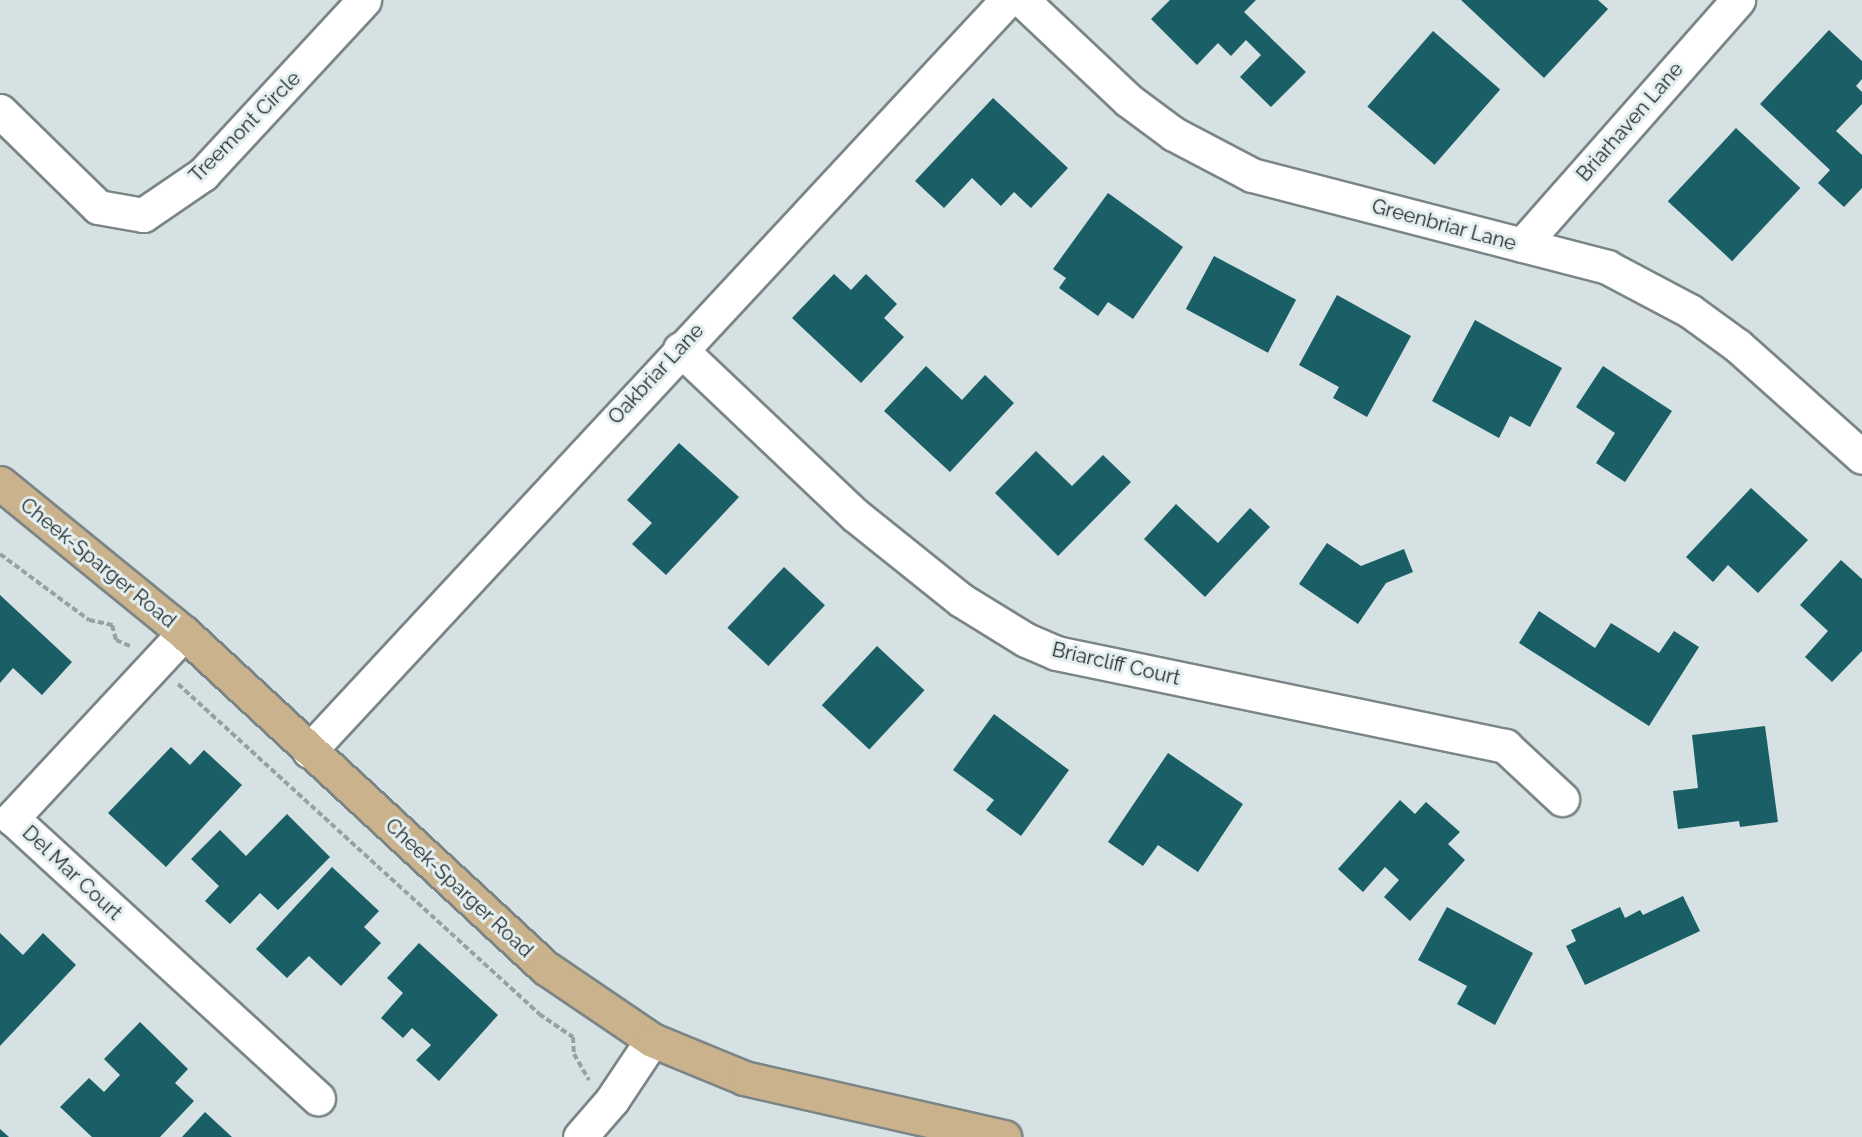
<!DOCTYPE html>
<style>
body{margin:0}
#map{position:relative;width:1862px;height:1137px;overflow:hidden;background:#d6e1e3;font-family:Raleway,sans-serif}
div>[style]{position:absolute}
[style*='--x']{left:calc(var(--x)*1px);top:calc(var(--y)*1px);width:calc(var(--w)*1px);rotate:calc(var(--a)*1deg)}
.building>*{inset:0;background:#1a5f66;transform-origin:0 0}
.path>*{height:4px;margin-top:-2px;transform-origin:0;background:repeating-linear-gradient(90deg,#98a1a2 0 6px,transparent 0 9px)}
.roads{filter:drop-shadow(2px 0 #7b8586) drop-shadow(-2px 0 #7b8586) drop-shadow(0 2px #7b8586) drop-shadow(0 -2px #7b8586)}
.minor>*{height:33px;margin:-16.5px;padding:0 16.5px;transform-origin:16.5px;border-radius:16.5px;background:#fff}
.major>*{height:33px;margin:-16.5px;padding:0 16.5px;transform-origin:16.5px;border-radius:16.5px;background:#cab28c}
span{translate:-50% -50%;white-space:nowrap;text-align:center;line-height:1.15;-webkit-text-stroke:6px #e3eff0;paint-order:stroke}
.street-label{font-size:20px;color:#232727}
</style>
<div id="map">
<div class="building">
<i style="clip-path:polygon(1170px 0,1256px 0,1244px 12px,1306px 72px,1271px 107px,1240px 77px,1261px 55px,1246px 40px,1231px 56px,1218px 43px,1197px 65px,1151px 19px)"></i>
<i style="clip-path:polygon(1461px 0,1598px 0,1608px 9px,1544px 78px)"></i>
<i style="clip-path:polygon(1829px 30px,1862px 61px,1862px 79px,1856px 86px,1862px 92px,1862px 104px,1836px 131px,1862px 155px,1862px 188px,1844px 207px,1818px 183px,1830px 170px,1760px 104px)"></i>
<i style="left:1433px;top:31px;width:89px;height:100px;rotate:41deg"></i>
<i style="clip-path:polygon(993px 98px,1068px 168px,1031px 208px,1014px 192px,1001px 206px,972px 178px,944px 208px,915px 181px)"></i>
<i style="left:1736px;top:128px;width:88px;height:100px;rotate:43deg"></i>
<i style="clip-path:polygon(1108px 193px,1183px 247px,1133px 319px,1108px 302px,1098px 316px,1059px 288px,1066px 278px,1053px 269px)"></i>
<i style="left:1214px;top:256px;width:93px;height:60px;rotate:28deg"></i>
<i style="clip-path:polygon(834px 274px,851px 290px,866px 274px,897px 304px,884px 318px,904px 337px,861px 383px,792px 318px)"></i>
<i style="clip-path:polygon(1337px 295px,1411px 336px,1367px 417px,1333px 398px,1339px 387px,1299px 365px)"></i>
<i style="clip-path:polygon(1475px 320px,1562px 368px,1530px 427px,1510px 416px,1499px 438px,1432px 401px)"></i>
<i style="clip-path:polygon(926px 366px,962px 400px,985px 375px,1014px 403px,950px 472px,884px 411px)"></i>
<i style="clip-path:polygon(1603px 366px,1672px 411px,1625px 482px,1596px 463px,1615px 433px,1576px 407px)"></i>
<i style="clip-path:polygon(679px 443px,739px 497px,666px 575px,632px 544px,652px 523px,627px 500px)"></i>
<i style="clip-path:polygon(1036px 451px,1072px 486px,1103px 455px,1131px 482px,1058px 556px,995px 493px)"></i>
<i style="clip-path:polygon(1751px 488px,1808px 540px,1758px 593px,1728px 565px,1713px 582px,1686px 557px)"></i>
<i style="clip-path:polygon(1176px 504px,1218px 543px,1250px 508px,1270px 527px,1205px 597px,1144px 539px)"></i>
<i style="clip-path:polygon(1327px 543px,1361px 566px,1404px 549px,1413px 572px,1386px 583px,1358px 624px,1299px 584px)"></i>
<i style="clip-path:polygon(1841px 560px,1862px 579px,1862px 651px,1832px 682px,1805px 657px,1828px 631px,1800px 605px)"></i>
<i style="left:784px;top:567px;width:56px;height:83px;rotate:43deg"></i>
<i style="clip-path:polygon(0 595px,72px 662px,42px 695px,13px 668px,0 683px)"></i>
<i style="clip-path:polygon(1539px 611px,1595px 648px,1611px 623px,1659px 653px,1674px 631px,1699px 647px,1649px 726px,1519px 643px)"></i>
<i style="left:877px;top:646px;width:65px;height:81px;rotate:43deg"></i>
<i style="clip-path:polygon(994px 714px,1069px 770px,1021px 836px,986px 810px,994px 800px,953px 770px)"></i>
<i style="clip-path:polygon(1765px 726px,1778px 822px,1740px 827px,1739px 821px,1678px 829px,1673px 791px,1698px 788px,1692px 735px)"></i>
<i style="clip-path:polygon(171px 747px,190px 765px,204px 750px,242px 785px,166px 867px,108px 813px)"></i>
<i style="clip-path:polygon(1168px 753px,1243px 804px,1198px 872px,1158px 845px,1143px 866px,1108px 842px)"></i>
<i style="clip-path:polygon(1400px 800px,1415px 814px,1426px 802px,1460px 832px,1448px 844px,1465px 860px,1410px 921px,1384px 897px,1399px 880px,1385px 867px,1363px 892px,1338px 869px)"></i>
<i style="clip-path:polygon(287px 814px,330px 857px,278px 910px,260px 893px,230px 924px,205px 901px,219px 886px,191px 859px,220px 830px,246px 856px)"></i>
<i style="clip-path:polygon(332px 867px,379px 911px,364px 927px,381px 943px,341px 986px,309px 956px,287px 978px,256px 949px)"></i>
<i style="clip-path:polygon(1683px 896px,1700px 931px,1585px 985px,1566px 946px,1576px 941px,1571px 930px,1620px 907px,1625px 918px,1640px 910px,1643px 915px)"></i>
<i style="clip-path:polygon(1447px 907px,1533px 953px,1495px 1025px,1457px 1004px,1467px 986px,1418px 960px)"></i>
<i style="clip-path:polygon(0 933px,23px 955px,43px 933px,76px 965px,0 1046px)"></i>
<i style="clip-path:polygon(419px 943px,498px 1015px,439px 1081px,416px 1060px,431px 1045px,412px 1028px,403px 1038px,381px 1018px,403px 993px,387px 978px)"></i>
<i style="clip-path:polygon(140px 1022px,188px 1069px,175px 1083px,194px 1101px,160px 1137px,92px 1137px,60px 1107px,89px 1078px,104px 1092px,120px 1075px,104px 1059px)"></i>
<i style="clip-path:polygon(205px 1112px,232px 1137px,182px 1137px)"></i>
<i style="clip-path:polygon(0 1129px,9px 1137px,0 1137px)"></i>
</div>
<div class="path">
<i style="--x:0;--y:554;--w:111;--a:36.6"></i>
<i style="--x:89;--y:620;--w:24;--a:12"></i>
<i style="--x:112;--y:625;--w:16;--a:75"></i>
<i style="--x:116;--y:640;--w:15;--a:23"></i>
<i style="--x:178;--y:684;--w:489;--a:42.4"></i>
<i style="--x:539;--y:1014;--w:41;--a:34.1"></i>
<i style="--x:573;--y:1037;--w:17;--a:87"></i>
<i style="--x:574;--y:1054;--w:30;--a:60"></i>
</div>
<div class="roads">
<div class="minor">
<i style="--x:1022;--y:0;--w:146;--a:43.3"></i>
<i style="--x:1128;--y:100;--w:57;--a:36.5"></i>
<i style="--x:1174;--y:134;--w:88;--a:27.7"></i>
<i style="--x:1252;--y:175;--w:367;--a:14.5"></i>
<i style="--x:1607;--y:267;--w:94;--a:27.9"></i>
<i style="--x:1690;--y:311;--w:59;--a:36.1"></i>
<i style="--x:1738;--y:346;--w:166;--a:41.8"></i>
<i style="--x:0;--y:111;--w:137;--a:44.4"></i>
<i style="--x:98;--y:207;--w:46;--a:10.1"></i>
<i style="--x:143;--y:215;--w:73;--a:-34.3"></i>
<i style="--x:203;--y:174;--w:237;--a:-47.2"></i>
<i style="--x:1522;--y:245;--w:327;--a:-48.6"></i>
<i style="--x:680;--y:349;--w:241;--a:43.5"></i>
<i style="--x:855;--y:515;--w:136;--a:38.7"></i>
<i style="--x:961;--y:600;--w:76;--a:31.6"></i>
<i style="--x:1026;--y:640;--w:33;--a:23"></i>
<i style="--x:1056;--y:653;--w:459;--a:11.7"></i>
<i style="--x:1505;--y:746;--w:78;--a:42.9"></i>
<i style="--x:184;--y:633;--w:253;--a:132.9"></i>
<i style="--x:12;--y:818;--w:415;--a:42.5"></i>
<i style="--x:309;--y:751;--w:1025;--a:-47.09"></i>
<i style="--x:580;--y:1137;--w:49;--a:-49.1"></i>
<i style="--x:612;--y:1100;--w:72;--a:-56.3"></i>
</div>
<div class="major">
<i style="--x:0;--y:483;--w:237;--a:39.2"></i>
<i style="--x:184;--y:633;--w:493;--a:42.8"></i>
<i style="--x:546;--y:968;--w:128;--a:34.2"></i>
<i style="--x:652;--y:1040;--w:100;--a:22.4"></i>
<i style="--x:744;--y:1078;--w:267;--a:12.8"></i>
</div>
</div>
<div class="street-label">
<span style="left:1630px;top:122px;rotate:-49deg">Briarhaven Lane</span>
<span style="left:245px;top:127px;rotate:-45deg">Treemont Circle</span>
<span style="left:1444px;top:225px;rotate:15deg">Greenbriar Lane</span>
<span style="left:656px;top:374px;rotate:-47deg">Oakbriar Lane</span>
<span style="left:98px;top:563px;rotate:39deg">Cheek-Sparger Road</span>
<span style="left:1116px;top:664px;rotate:13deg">Briarcliff Court</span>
<span style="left:72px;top:873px;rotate:43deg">Del Mar Court</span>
<span style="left:459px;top:888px;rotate:43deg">Cheek-Sparger Road</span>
</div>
</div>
